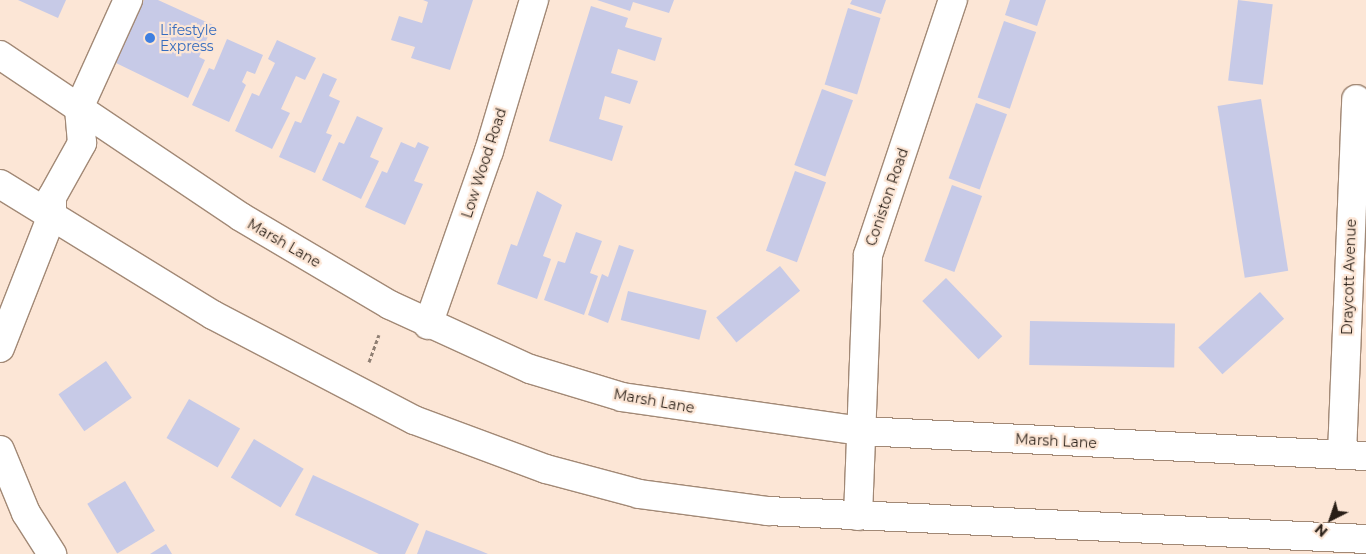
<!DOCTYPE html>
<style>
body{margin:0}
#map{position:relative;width:1366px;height:554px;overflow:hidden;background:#fce6d6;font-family:Montserrat,sans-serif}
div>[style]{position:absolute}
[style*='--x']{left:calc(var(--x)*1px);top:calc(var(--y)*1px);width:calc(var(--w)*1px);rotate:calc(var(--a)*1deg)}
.building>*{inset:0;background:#c7cae7;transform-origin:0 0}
.path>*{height:3px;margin-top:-1.5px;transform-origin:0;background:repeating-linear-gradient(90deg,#8f7f73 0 4px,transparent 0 6.5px)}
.roads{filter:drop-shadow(1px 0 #a28976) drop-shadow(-1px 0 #a28976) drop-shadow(0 1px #a28976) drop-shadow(0 -1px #a28976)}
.minor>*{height:28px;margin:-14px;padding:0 14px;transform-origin:14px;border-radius:14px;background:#fff}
.major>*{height:28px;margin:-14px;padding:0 14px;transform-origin:14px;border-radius:14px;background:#fff}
.dots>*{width:14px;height:14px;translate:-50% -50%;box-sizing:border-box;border:2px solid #fce6d6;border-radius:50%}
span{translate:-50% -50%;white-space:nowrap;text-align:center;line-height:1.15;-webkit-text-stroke:4.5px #fce6d6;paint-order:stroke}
.shop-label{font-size:14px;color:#366cbe}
.left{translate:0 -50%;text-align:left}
.street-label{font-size:14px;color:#281e16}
.north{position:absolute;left:1306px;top:494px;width:50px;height:50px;-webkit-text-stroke:4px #fce6d6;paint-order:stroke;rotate:221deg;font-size:14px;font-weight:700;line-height:20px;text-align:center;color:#281e16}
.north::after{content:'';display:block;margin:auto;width:18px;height:22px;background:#281e16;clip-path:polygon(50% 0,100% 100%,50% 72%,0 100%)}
</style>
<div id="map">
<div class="building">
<i style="clip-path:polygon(18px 0,66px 0,58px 18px)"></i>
<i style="clip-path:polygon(144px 0,158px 0,213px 25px,199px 57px,205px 60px,188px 98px,116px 63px)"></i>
<i style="clip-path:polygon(423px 0,473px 0,450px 70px,411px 58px,415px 47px,391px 40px,399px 16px,422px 23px,428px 2px)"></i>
<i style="clip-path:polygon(597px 0,674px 0,669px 13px,633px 2px,630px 11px)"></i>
<i style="clip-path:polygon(852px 0,886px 0,881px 14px,850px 4px)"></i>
<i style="clip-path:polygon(1010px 0,1046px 0,1037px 26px,1005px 15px)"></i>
<i style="left:1238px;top:0;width:35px;height:81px;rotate:7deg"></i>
<i style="clip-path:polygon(591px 6px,628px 18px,625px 27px,662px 38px,655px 61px,618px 49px,611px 73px,638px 81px,630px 104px,605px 96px,599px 119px,623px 126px,612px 161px,549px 141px)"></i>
<i style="left:848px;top:8px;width:34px;height:80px;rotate:17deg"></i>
<i style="left:1004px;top:21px;width:34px;height:81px;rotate:19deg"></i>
<i style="clip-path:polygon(227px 39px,263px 55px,255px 74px,247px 71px,242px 82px,246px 85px,229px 122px,192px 105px,209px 68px,214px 70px)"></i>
<i style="clip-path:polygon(277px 40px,316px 58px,305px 80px,296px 76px,281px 109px,290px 113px,272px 149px,235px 131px,252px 93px,259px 96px,275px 63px,268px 59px)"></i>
<i style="clip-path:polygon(323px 73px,337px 79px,329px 96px,340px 101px,326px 133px,332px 135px,315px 173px,279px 157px,295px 121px,301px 123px)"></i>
<i style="left:822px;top:89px;width:33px;height:81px;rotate:20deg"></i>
<i style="left:1261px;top:99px;width:174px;height:44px;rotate:81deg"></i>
<i style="left:976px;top:103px;width:33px;height:80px;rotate:20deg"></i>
<i style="clip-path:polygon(357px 116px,383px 128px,370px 157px,379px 161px,361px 199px,322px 180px,339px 142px,344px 144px)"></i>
<i style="clip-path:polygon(401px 142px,415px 148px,418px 142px,429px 147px,414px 181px,423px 184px,405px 225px,365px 207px,382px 171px,387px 173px)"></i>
<i style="left:795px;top:171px;width:33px;height:85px;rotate:20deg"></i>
<i style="left:952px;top:185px;width:32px;height:81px;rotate:20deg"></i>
<i style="clip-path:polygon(537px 191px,562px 205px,543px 256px,551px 259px,537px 299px,497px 284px,511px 244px,517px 246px)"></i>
<i style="clip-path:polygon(576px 232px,602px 241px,590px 273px,598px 276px,584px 315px,544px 300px,558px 261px,565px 263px)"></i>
<i style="clip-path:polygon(619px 245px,634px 250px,608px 323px,588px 315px,602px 274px,608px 277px)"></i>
<i style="left:780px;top:266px;width:32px;height:82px;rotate:51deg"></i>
<i style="left:946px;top:278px;width:81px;height:33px;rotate:46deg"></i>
<i style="left:628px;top:291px;width:81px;height:30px;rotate:14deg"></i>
<i style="left:1260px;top:292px;width:36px;height:83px;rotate:48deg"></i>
<i style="left:1030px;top:321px;width:145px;height:44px;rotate:1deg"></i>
<i style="left:106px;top:361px;width:45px;height:58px;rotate:55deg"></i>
<i style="left:189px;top:399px;width:59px;height:45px;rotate:30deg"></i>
<i style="left:254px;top:439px;width:58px;height:45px;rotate:31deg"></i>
<i style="clip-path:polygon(313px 475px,419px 524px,405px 554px,379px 554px,295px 515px)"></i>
<i style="left:125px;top:481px;width:58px;height:44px;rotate:59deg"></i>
<i style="clip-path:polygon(426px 530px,481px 551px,488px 554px,417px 554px)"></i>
<i style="clip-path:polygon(166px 544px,172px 554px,150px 554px)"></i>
</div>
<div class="path">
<i style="--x:369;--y:362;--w:29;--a:-70"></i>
</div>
<div class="roads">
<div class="minor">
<i style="--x:428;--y:325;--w:184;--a:-70.7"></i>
<i style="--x:489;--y:151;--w:158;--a:-73.4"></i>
<i style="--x:0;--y:348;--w:143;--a:-68.6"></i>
<i style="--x:52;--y:215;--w:18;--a:-90"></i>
<i style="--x:52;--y:197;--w:62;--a:-60.9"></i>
<i style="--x:82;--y:143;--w:35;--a:-95"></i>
<i style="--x:79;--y:108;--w:119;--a:-65.6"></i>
<i style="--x:0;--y:450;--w:68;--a:67.6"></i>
<i style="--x:26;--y:513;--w:49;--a:57.6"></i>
<i style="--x:1342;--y:454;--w:355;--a:-87.7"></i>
<i style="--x:858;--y:516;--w:261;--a:-87.8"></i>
<i style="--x:868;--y:255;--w:269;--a:-71.6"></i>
</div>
<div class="major">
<i style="--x:0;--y:55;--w:290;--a:33.9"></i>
<i style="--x:241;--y:217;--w:173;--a:30.6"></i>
<i style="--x:390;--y:305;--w:154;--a:24.6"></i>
<i style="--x:530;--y:369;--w:96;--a:16.9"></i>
<i style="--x:622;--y:397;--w:241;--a:8.1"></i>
<i style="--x:861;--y:431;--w:506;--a:2.83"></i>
<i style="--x:0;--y:184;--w:250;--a:31.6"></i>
<i style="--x:213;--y:315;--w:227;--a:27.6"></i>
<i style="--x:414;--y:420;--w:141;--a:20.4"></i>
<i style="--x:546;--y:469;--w:96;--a:15"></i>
<i style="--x:639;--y:494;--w:130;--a:7.5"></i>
<i style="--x:768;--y:511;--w:599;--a:2.68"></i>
</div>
</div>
<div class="dots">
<i style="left:150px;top:38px;background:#3f7fe0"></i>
</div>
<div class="shop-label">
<span class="left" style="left:160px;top:38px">Lifestyle<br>Express</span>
</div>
<div class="street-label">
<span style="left:484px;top:163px;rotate:-72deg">Low Wood Road</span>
<span style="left:887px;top:197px;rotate:-71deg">Coniston Road</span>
<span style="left:284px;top:243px;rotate:30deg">Marsh Lane</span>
<span style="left:1349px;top:277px;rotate:-88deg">Draycott Avenue</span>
<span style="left:654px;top:401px;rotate:10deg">Marsh Lane</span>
<span style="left:1056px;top:441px;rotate:3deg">Marsh Lane</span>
</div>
<div class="north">N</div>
</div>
